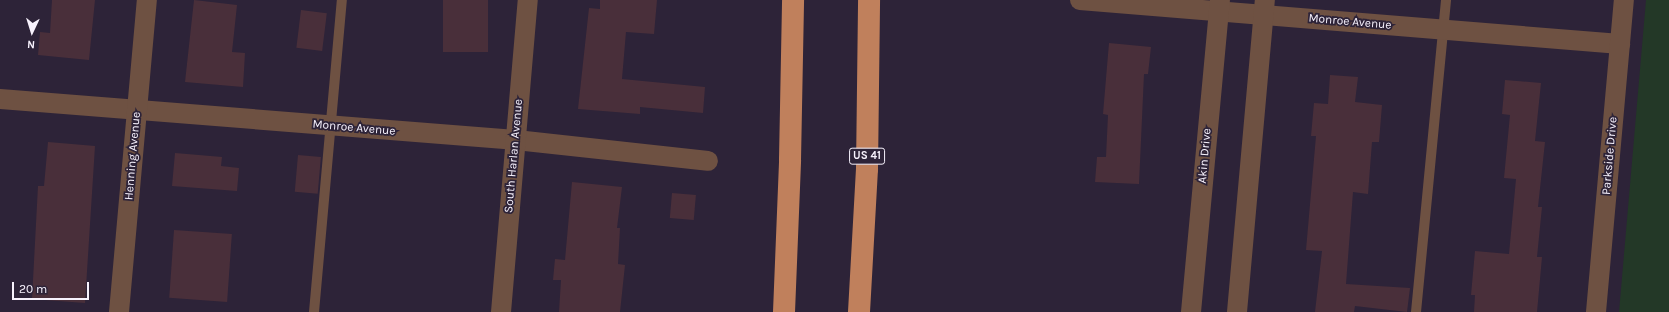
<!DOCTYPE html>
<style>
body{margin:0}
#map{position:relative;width:1669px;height:312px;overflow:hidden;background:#2d2338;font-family:Karla,sans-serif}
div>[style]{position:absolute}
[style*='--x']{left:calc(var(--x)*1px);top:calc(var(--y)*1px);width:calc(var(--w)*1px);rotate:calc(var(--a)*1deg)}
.green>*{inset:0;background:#233827}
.building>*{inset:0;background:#492f3a;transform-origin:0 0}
.service>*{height:10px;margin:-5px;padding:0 5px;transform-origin:5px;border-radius:5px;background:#6e5142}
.minor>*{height:20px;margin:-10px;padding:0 10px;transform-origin:10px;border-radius:10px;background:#6e5142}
.trunk>*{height:22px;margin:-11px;padding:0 11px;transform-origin:11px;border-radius:11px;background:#c0805c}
span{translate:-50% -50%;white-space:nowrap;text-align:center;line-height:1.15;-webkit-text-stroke:3.5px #2d2338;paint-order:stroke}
.shield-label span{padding:1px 3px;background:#2d2338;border:1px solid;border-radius:3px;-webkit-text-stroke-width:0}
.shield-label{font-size:11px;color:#f7f2fd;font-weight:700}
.street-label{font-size:12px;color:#f7f2fd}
.north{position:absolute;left:12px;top:12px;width:40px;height:40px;-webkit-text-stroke:3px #2d2338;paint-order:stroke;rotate:184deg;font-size:11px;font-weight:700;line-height:16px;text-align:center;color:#f7f2fd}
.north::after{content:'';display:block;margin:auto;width:14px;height:18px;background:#f7f2fd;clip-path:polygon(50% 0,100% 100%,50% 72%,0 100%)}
.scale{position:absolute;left:12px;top:282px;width:77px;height:18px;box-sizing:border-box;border:2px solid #f7f2fd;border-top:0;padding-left:5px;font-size:12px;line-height:14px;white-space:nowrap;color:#f7f2fd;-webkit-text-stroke:3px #2d2338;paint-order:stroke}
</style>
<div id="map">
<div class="green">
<i style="clip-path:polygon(1646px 0,1669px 0,1669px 312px,1619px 312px)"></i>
</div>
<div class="building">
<i style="clip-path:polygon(52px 0,95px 0,89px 60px,38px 55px,40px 32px,50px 33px)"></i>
<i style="clip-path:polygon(194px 0,237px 5px,232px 52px,245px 53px,243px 87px,185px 82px)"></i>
<i style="left:443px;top:0;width:45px;height:52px"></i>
<i style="clip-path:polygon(600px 0,657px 0,654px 34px,626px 32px,622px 79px,705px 87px,703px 113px,640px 107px,640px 114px,578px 109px,589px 8px,600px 9px)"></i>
<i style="left:301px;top:10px;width:26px;height:38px;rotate:7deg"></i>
<i style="clip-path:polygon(1109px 43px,1151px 47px,1148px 74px,1144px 74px,1139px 184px,1095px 182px,1097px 157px,1106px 157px,1108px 115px,1103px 114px)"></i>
<i style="clip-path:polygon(1330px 75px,1358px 77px,1355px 102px,1382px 105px,1379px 142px,1372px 142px,1368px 194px,1353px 192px,1346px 284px,1410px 288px,1407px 312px,1355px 306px,1354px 312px,1315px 312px,1322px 251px,1306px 250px,1316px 136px,1311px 136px,1314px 103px,1328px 104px)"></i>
<i style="clip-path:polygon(1505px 80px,1541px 83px,1535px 141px,1545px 142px,1538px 207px,1542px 207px,1537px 257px,1542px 257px,1537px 312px,1474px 312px,1475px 295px,1471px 295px,1475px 251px,1509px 254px,1516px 179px,1504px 178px,1510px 115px,1502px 114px)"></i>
<i style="clip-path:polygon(48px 142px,95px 146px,85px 303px,32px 299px,38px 186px,44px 186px)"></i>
<i style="clip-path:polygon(175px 153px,222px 157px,221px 166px,239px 168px,237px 191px,172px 186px)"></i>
<i style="left:298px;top:155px;width:23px;height:37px;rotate:5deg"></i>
<i style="clip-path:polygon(572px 182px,622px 187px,617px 228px,620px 228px,618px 264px,625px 265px,620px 312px,559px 312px,561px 280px,553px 280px,555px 259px,565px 260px)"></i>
<i style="left:672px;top:193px;width:24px;height:25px;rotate:5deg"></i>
<i style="left:174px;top:230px;width:58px;height:68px;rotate:4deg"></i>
</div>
<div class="service">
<i style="--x:314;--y:312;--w:313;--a:-84.9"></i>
<i style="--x:1416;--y:312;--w:313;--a:-84.5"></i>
</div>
<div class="minor">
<i style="--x:1080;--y:0;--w:542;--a:4.66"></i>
<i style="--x:0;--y:99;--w:518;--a:4.54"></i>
<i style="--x:516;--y:140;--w:193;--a:6.2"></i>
<i style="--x:119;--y:312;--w:313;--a:-84.9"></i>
<i style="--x:501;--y:312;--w:313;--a:-85.1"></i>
<i style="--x:1191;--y:312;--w:313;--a:-84.7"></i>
<i style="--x:1237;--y:312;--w:313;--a:-84.9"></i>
<i style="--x:1596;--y:312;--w:313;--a:-84.9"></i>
</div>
<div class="trunk">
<i style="--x:784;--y:312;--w:152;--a:-87.7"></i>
<i style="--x:790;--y:160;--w:160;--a:-88.9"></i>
<i style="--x:859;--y:312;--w:143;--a:-86.8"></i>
<i style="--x:867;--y:169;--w:169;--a:-89.3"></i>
</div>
<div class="shield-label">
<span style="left:867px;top:156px">US 41</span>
</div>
<div class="street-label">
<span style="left:1350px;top:22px;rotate:5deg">Monroe Avenue</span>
<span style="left:354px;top:128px;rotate:5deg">Monroe Avenue</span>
<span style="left:133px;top:156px;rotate:-85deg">Henning Avenue</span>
<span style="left:514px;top:156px;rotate:-85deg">South Harlan Avenue</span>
<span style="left:1205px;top:156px;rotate:-85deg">Akin Drive</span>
<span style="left:1610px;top:156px;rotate:-85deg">Parkside Drive</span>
</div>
<div class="north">N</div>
<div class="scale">20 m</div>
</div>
